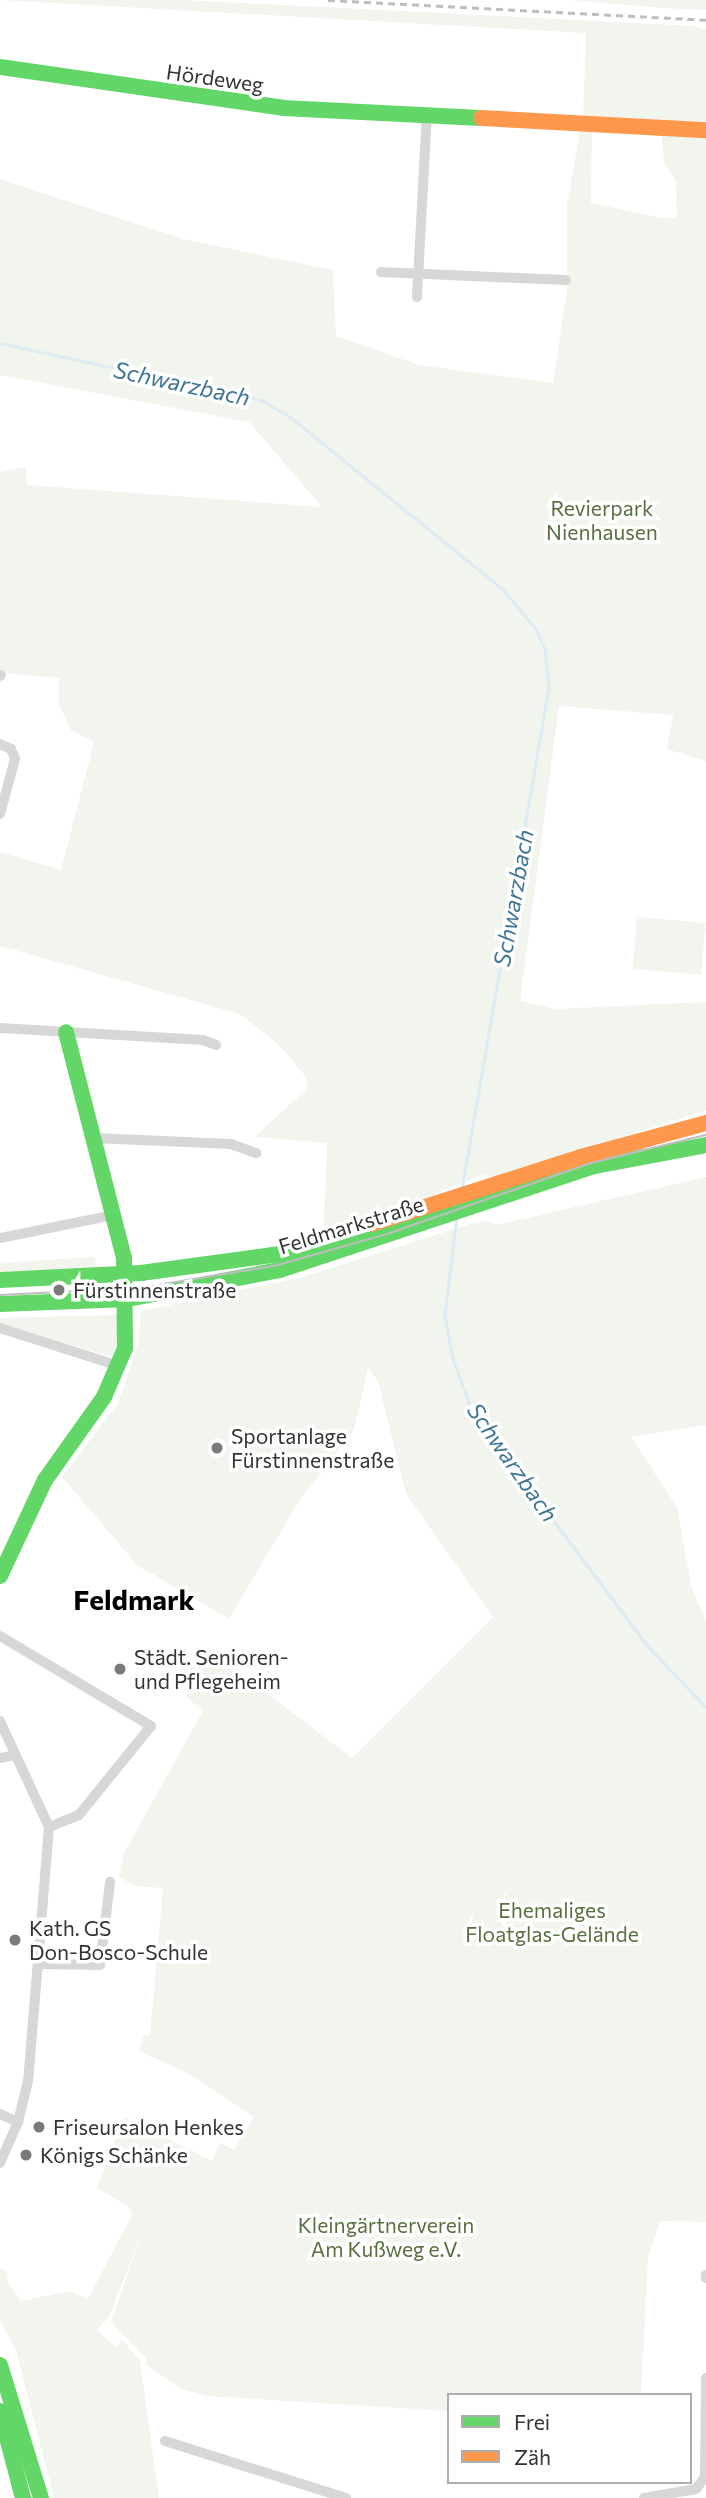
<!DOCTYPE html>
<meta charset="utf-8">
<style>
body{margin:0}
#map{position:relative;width:706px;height:2498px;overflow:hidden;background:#fff;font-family:Commissioner,sans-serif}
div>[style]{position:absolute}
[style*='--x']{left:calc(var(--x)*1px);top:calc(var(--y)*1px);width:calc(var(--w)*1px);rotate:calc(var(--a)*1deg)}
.green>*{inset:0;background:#f1f5ed;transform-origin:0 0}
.stream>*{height:2.5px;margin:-1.25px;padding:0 1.25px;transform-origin:1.25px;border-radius:1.25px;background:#ddebf3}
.street>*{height:10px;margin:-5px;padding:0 5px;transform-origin:5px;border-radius:5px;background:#d7d7d7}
.fast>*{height:16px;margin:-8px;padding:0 8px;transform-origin:8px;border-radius:8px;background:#63d668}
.slow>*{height:16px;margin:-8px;padding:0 8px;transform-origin:8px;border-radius:8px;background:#ff974d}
.tram>*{height:2px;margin:-1px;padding:0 1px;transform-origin:1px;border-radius:1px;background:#bebebe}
.rail>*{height:2.5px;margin-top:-1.25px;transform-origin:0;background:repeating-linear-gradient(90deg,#bebebe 0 7px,transparent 0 12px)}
.dots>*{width:19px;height:19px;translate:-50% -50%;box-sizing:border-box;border:4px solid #fff;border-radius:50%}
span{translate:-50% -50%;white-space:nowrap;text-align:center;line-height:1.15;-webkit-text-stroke:7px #fff;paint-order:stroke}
.street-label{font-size:21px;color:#333}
.park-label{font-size:21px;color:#56703f}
.poi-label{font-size:21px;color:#333}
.left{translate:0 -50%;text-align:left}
.water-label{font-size:23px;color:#3f7597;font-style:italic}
.district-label{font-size:28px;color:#000;font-weight:700}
.legend{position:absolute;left:447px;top:2393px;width:245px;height:91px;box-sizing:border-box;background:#fff;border:2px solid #adadad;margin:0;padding:9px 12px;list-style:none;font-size:21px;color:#333}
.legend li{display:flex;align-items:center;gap:14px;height:35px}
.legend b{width:35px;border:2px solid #adadad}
</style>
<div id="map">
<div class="green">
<i style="clip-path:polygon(0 0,185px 0,694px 26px,706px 29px,706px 128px,583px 119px,586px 33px)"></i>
<i style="clip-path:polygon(571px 0,706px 0,706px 10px,664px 8px)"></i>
<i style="clip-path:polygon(581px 123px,592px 123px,591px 203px,661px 218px,677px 218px,676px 180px,664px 163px,661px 128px,706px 131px,706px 761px,667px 749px,673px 715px,559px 706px,520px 1001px,556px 1009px,706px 1002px,706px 1110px,499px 1178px,482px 1175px,438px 1192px,436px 1200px,323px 1236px,327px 1143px,254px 1137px,308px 1088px,306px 1077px,281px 1047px,240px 1014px,0 946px,0 852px,61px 870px,94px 742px,71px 730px,58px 702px,59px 678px,0 673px,0 472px,26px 467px,27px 485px,322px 507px,249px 422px,0 375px,0 179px,183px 239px,333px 270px,336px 336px,419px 365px,553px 383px,567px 290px,567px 206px)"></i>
<i style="left:637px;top:917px;width:69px;height:52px;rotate:5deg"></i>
<i style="clip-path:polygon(706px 1177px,706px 1425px,631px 1437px,677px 1507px,692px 1589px,706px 1621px,706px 2222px,660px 2221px,648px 2258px,641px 2395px,449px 2395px,449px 2411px,207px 2396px,183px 2390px,146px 2365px,146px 2358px,111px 2322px,143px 2229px,110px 2315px,97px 2330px,116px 2347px,122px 2339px,140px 2361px,159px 2498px,54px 2498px,16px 2350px,0 2320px,0 2267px,7px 2271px,8px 2283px,21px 2301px,70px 2291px,88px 2299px,132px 2215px,129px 2207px,97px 2188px,124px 2117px,212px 2161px,220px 2143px,234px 2150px,254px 2117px,191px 2075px,139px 2051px,144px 2035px,150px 2035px,163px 1888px,135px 1886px,119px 1877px,123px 1855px,203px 1711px,185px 1696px,197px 1683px,189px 1668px,206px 1647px,352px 1758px,493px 1617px,406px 1494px,378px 1381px,368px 1368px,354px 1430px,299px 1501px,229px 1619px,137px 1565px,62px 1477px,119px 1402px,138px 1343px,141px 1311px,303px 1277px,470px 1224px,486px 1221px,496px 1225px)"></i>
<i style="clip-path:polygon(95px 1257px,96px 1268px,0 1272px,0 1263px)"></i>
<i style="clip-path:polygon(119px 1315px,117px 1342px,113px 1355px,108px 1356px,0 1323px,0 1318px)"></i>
</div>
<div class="stream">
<i style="--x:0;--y:343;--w:268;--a:12.3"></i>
<i style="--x:262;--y:400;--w:31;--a:31"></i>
<i style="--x:289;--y:416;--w:275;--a:39"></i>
<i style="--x:503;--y:589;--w:52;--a:50.5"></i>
<i style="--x:536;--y:629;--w:22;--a:66"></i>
<i style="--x:545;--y:649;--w:39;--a:84"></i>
<i style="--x:549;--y:688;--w:508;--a:99.85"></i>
<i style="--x:457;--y:1217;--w:99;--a:97"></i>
<i style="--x:445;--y:1315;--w:45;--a:79.7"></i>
<i style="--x:453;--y:1359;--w:55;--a:69.9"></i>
<i style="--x:472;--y:1411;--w:291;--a:53.2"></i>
<i style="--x:646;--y:1644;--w:87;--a:46.4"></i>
</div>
<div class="street">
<i style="--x:381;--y:272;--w:185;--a:2.5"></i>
<i style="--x:417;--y:297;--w:183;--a:-86.9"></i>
<i style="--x:0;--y:676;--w:1;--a:-45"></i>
<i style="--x:0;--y:744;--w:12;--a:24"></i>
<i style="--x:11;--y:749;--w:11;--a:68"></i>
<i style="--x:15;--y:759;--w:57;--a:105.3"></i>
<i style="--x:0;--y:1028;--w:203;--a:3.4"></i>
<i style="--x:203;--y:1040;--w:14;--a:21"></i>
<i style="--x:94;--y:1138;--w:137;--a:2.5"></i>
<i style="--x:231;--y:1144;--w:27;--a:20"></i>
<i style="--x:0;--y:1238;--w:115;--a:-11.5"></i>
<i style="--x:0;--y:1328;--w:125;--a:17.7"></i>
<i style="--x:0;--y:1636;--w:176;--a:30.8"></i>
<i style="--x:151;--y:1726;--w:114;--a:129"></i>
<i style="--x:79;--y:1815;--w:32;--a:158"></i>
<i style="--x:0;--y:1721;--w:117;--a:65.2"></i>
<i style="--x:49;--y:1827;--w:255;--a:94.7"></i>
<i style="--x:28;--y:2081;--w:42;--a:103.7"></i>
<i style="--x:18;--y:2122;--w:45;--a:113.7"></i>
<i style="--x:0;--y:1758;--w:16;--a:-11"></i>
<i style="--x:39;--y:1964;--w:61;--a:0.9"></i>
<i style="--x:100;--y:1965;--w:84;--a:-83.1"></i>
<i style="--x:0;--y:2114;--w:20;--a:24"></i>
<i style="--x:706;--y:2275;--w:3;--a:90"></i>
<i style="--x:165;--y:2441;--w:190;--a:17.5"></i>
<i style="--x:644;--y:2498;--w:53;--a:-9.8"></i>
<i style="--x:696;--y:2489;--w:15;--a:-53"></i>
<i style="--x:705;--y:2477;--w:99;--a:-89.4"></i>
</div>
<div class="fast">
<i style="--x:0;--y:67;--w:286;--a:8.2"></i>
<i style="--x:283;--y:108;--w:198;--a:2.9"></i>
<i style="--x:0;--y:1280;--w:141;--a:-2.8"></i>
<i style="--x:141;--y:1273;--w:140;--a:-7.8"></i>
<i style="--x:280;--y:1254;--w:97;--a:-18.1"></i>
<i style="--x:0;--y:1304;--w:128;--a:-2.2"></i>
<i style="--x:128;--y:1299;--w:155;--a:-10.8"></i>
<i style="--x:280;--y:1270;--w:332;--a:-18.3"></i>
<i style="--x:595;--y:1166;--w:113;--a:-10.7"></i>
<i style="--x:0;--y:1576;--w:106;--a:-64.9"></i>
<i style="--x:45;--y:1480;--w:102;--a:-54.6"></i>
<i style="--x:104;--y:1397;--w:53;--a:-66.8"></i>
<i style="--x:125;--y:1348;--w:90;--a:-90.6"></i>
<i style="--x:124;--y:1258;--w:233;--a:-104.4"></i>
<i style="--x:0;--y:2365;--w:139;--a:72.9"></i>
<i style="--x:0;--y:2411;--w:90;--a:75.2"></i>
</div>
<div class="slow">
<i style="--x:481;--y:118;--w:225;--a:3.1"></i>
<i style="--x:372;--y:1224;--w:219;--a:-17.8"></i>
<i style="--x:581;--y:1157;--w:130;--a:-15.2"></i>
</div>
<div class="tram">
<i style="--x:0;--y:1295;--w:139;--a:-2.9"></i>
<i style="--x:139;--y:1288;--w:137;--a:-9.3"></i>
<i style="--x:274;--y:1266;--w:117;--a:-15.8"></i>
<i style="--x:387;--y:1234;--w:216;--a:-19.2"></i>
<i style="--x:591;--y:1163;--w:118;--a:-13.7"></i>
</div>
<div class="rail">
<i style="--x:328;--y:0;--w:379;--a:3"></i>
</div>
<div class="dots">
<i style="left:59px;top:1290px;background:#7a7a7a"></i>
<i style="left:217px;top:1448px;background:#7a7a7a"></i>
<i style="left:120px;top:1669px;background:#7a7a7a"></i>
<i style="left:15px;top:1940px;background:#7a7a7a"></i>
<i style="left:39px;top:2127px;background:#7a7a7a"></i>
<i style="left:26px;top:2155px;background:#7a7a7a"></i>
</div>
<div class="street-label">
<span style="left:215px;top:78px;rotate:8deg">Hördeweg</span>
<span style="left:351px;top:1225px;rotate:-17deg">Feldmarkstraße</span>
</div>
<div class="park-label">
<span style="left:602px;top:520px">Revierpark<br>Nienhausen</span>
<span style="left:552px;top:1922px">Ehemaliges<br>Floatglas-Gelände</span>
<span style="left:386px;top:2237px">Kleingärtnerverein<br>Am Kußweg e.V.</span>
</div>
<div class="poi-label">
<span class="left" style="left:73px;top:1290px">Fürstinnenstraße</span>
<span class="left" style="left:231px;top:1448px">Sportanlage<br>Fürstinnenstraße</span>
<span class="left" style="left:134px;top:1669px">Städt. Senioren-<br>und Pflegeheim</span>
<span class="left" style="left:29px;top:1940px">Kath. GS<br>Don-Bosco-Schule</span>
<span class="left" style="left:53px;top:2127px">Friseursalon Henkes</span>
<span class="left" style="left:40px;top:2155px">Königs Schänke</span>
</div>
<div class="water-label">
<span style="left:182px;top:383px;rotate:12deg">Schwarzbach</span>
<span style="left:513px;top:898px;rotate:-80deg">Schwarzbach</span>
<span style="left:513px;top:1462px;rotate:55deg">Schwarzbach</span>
</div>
<div class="district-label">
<span style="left:134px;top:1599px">Feldmark</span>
</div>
<ul class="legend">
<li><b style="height:9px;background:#63d668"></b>Frei</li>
<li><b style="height:9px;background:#ff974d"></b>Zäh</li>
</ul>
</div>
